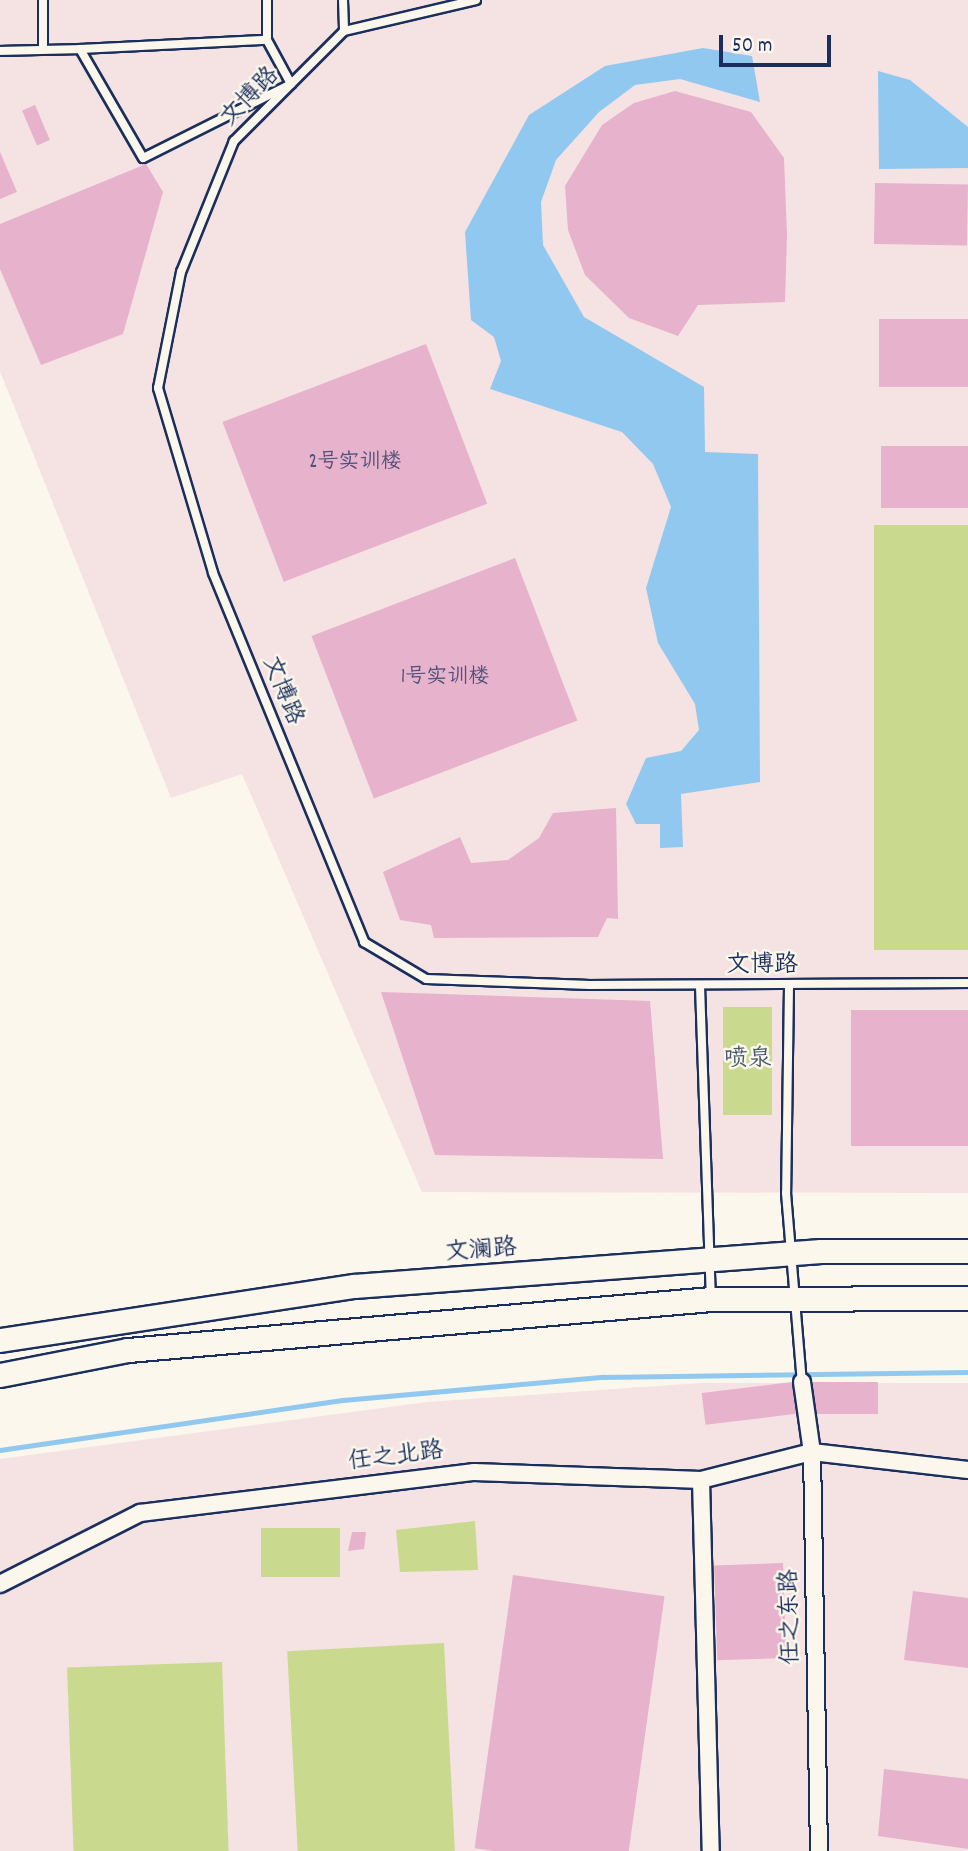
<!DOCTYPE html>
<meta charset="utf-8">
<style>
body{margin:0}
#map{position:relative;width:968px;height:1851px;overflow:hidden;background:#fbf7ec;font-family:Dekko,"LXGW WenKai TC",sans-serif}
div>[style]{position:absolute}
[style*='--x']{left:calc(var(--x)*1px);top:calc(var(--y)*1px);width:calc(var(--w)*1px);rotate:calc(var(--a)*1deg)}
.built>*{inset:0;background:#f5e2e2}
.green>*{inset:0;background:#c9da8e;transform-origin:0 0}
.water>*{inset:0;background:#91c8f0}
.stream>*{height:4.5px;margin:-2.25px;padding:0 2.25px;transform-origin:2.25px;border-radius:2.25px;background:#91c8f0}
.building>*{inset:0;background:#e7b2cc;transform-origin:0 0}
.roads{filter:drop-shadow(2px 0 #1b2f5e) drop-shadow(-2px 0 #1b2f5e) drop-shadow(0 2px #1b2f5e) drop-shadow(0 -2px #1b2f5e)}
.lane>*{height:8px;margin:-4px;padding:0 4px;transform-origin:4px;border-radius:4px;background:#fbf7ec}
.street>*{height:16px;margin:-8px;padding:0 8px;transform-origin:8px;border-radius:8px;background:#fbf7ec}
.secondary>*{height:23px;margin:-11.5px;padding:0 11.5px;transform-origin:11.5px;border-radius:11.5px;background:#fbf7ec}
span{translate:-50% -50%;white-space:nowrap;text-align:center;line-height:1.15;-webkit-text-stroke:5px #fbf7ec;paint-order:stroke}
.number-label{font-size:21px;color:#4e507a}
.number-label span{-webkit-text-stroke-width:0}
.street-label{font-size:24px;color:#1b2f5e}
.park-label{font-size:24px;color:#465a6a}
.scale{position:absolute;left:719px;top:35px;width:112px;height:32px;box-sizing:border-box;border:4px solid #1b2f5e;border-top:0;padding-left:9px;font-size:21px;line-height:24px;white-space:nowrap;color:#1b2f5e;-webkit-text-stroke:5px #fbf7ec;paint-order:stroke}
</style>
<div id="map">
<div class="built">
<i style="clip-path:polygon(0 0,968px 0,968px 1193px,422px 1192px,242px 774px,171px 798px,0 371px)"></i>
<i style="clip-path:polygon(701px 1383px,968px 1383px,968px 1851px,0 1851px,0 1459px,427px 1402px)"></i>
</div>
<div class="green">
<i style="left:968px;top:525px;width:425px;height:94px;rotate:90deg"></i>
<i style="left:723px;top:1007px;width:49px;height:108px"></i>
<i style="clip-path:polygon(475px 1521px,478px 1570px,400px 1572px,396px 1530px)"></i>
<i style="left:340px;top:1528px;width:49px;height:79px;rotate:90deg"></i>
<i style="left:444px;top:1643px;width:208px;height:157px;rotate:87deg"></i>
<i style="left:222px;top:1662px;width:189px;height:155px;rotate:88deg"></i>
</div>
<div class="water">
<i style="clip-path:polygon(703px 48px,752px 56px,760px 102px,680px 79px,635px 85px,599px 112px,556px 160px,541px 202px,543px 245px,584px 317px,704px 387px,705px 452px,758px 454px,760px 782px,681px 794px,683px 847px,660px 848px,660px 824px,636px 824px,626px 804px,646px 758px,681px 751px,699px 730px,695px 704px,658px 643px,646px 588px,671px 507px,653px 464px,622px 432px,490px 389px,501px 361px,494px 337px,471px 320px,465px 232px,529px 115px,605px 66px)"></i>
<i style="clip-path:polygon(878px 71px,910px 80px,968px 127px,968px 168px,879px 169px)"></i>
</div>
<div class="stream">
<i style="--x:0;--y:1450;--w:347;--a:-8.3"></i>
<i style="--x:343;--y:1400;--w:261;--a:-5.1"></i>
<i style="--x:603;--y:1377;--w:365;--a:-0.8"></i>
</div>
<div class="building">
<i style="clip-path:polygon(675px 91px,751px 112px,784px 158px,787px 234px,785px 302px,698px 305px,678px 336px,629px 318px,585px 275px,568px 230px,565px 186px,602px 125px,634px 103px)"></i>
<i style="left:35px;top:105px;width:38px;height:14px;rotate:67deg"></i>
<i style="clip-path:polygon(0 152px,17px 192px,0 199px)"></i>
<i style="clip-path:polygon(146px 164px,163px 192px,123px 334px,41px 365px,0 269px,0 224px)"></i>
<i style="left:875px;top:183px;width:93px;height:61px;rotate:1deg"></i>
<i style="left:968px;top:319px;width:68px;height:89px;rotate:90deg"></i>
<i style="left:426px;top:344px;width:171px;height:218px;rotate:69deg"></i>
<i style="left:968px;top:446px;width:62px;height:87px;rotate:90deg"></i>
<i style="left:515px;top:558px;width:174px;height:218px;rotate:69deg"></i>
<i style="clip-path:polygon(616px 808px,618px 919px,607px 918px,598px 937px,434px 938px,431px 925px,400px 920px,383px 872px,460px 837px,471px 863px,508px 860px,539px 838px,553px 813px)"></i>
<i style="clip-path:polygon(381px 992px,650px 1001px,663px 1159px,435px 1155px)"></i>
<i style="left:968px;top:1010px;width:136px;height:117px;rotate:90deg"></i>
<i style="left:792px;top:1382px;width:32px;height:91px;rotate:83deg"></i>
<i style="left:813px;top:1382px;width:65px;height:32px"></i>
<i style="clip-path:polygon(352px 1532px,366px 1532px,364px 1549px,348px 1551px)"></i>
<i style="left:783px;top:1563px;width:95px;height:69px;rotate:88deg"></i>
<i style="left:513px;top:1575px;width:153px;height:276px;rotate:8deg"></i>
<i style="clip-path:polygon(913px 1591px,968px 1598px,968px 1668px,904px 1660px)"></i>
<i style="clip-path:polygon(884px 1769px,968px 1779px,968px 1849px,878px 1836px)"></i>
</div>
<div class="roads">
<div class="lane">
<i style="--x:43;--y:0;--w:49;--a:90"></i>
<i style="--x:343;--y:0;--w:31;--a:88"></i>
<i style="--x:476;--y:0;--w:136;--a:166.8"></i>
<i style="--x:344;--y:31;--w:156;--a:135"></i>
<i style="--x:234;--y:141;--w:141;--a:112"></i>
<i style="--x:181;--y:272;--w:118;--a:101.2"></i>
<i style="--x:158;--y:388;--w:193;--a:73.4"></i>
<i style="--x:213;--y:573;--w:399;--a:67.7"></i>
<i style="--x:364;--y:942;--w:72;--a:30.8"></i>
<i style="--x:426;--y:979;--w:164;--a:2.1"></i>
<i style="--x:590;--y:985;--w:378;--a:-0.3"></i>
<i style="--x:267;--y:40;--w:50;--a:61.4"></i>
<i style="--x:291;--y:84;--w:165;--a:153.4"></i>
<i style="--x:143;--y:158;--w:126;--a:-120"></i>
<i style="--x:80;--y:49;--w:187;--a:-2.8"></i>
<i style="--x:267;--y:40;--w:40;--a:-90"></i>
<i style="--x:0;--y:51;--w:80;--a:-1.4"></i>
<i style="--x:700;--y:986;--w:312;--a:88"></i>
<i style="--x:789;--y:986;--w:207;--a:90.8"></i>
<i style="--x:786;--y:1193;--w:190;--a:85.2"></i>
</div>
<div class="street">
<i style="--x:802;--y:1382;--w:71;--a:81.9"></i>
<i style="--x:812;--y:1452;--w:399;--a:89"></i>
<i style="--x:701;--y:1480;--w:371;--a:88.5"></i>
<i style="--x:0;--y:1584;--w:157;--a:-26.9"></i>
<i style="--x:140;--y:1513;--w:337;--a:-7"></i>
<i style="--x:474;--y:1472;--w:227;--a:2"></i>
<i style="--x:701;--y:1480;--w:114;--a:-14.2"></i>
<i style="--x:812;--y:1452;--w:157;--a:6.6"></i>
</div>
<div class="secondary">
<i style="--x:0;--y:1340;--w:358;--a:-8.7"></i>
<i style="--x:354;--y:1286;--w:468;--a:-4.3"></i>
<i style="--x:821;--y:1251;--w:147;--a:0"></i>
<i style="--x:0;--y:1375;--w:130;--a:-11.1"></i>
<i style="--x:128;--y:1350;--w:585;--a:-5"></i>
<i style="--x:711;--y:1299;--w:257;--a:-0.2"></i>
</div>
</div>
<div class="number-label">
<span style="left:355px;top:463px">2号实训楼</span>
<span style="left:445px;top:678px">1号实训楼</span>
</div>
<div class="street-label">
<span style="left:251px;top:98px;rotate:-46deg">文博路</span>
<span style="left:281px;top:691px;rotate:68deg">文博路</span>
<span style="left:762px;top:967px">文博路</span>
<span style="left:481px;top:1252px;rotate:-4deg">文澜路</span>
<span style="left:396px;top:1458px;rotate:-7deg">任之北路</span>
<span style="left:792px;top:1617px;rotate:-91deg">任之东路</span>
</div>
<div class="park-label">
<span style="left:748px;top:1061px">喷泉</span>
</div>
<div class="scale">50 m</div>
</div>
